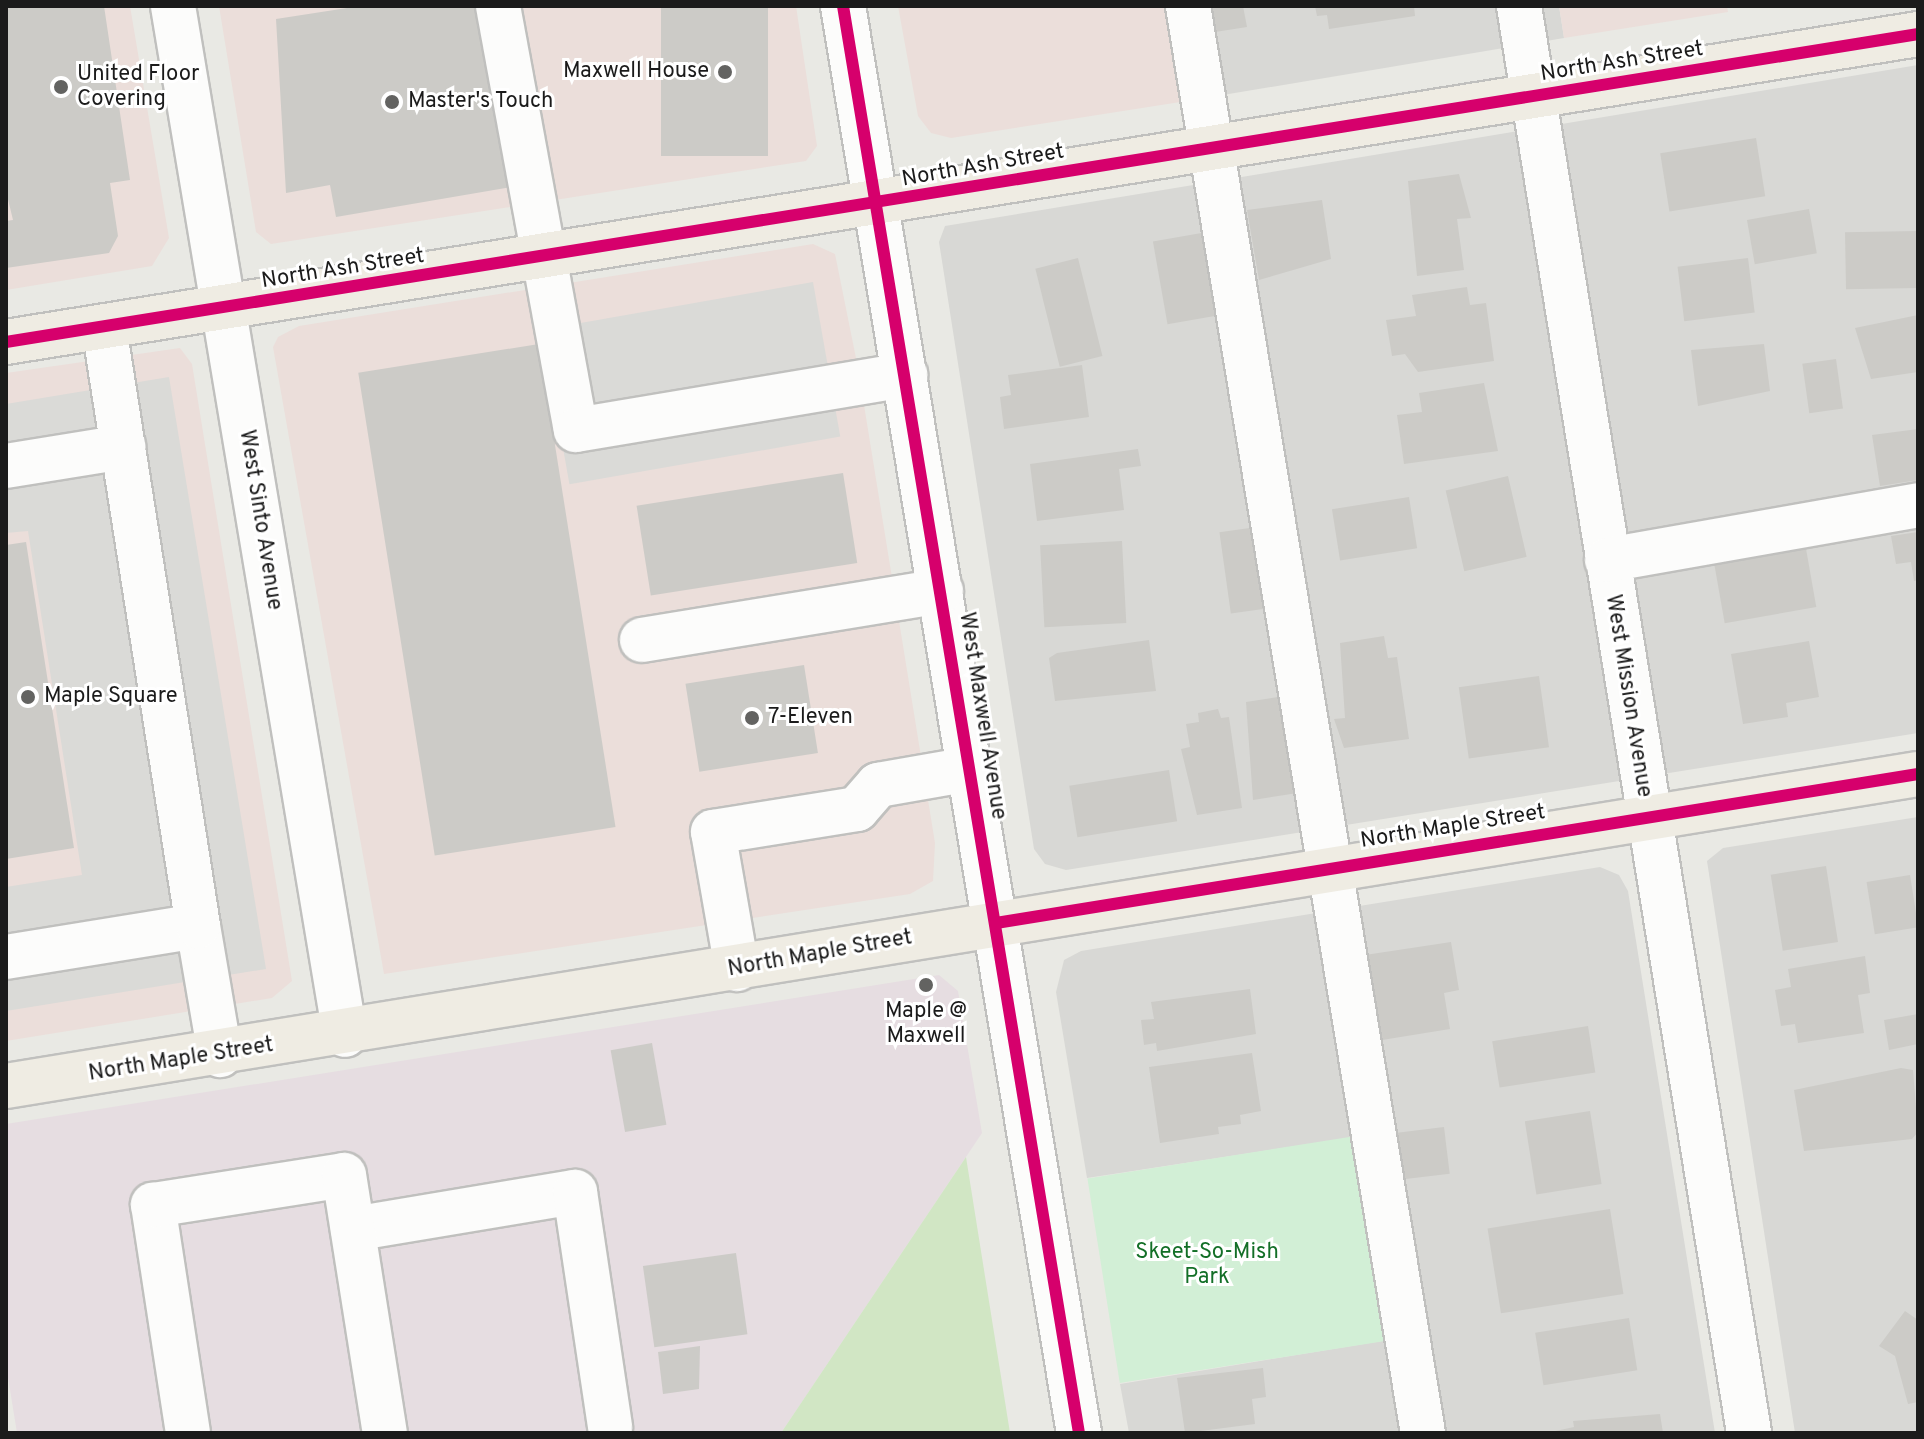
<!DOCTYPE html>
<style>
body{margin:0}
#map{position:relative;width:1924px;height:1439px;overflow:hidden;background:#e9e9e4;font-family:Overpass,sans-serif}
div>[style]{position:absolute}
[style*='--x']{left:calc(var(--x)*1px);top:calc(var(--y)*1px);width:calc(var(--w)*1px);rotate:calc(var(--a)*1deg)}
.residential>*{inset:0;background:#d8d8d5}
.commercial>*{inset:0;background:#ebdeda}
.industrial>*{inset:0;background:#e6dde1}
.grass>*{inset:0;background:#d1e6c4}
.park>*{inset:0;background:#d2efd6;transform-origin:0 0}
.parking>*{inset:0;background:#dadad7;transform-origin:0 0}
.building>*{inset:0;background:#cccbc7;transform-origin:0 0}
.roads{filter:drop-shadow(2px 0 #c0c0be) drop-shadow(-2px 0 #c0c0be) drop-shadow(0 2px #c0c0be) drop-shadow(0 -2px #c0c0be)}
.minor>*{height:44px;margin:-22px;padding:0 22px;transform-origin:22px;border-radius:22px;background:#fcfcfb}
.major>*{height:44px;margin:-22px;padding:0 22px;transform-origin:22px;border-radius:22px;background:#efece3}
.cycleway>*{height:12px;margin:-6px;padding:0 6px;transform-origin:6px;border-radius:6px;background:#d6006c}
.dots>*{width:22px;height:22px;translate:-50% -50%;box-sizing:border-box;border:4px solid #fff;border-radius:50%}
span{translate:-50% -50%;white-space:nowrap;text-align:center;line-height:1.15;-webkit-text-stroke:6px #fff;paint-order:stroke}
.street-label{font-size:22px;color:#1b1b1b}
.poi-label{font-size:22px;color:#1b1b1b}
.right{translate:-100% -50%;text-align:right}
.left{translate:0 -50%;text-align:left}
.park-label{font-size:22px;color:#136f27}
.frame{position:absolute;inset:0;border:8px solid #1b1b1b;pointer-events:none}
</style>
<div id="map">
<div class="residential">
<i style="clip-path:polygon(1177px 6px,1559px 6px,1564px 38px,1193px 100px)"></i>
<i style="clip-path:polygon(1918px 65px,1918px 733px,1066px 870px,1045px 864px,1034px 849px,939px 242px,945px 226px)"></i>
<i style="clip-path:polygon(1918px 817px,1918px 1433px,1795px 1433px,1707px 861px,1723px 848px)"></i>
<i style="clip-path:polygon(1600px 867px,1619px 875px,1628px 891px,1715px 1433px,1129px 1433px,1120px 1384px,1394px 1339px,1362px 1136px,1087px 1178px,1056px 992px,1064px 960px,1081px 951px)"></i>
</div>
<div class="commercial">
<i style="clip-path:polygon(6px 6px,130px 6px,169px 238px,152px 266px,6px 290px)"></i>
<i style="clip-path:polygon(219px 6px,796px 6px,817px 146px,806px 161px,271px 244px,256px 232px)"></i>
<i style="clip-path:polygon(898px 6px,1177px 6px,1193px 100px,951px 138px,931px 133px,918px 116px)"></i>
<i style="clip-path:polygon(1559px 6px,1727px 6px,1728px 12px,1564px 38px)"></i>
<i style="clip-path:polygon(813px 244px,835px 254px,858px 368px,935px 843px,933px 881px,910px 894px,384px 974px,273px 347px,278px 337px,299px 326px)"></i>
<i style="clip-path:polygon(180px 348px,192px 364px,292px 981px,272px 998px,6px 1041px,6px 373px)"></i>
</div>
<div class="industrial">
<i style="clip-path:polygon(939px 975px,958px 991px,982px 1133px,781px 1433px,17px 1433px,6px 1365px,6px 1124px)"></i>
</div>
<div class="grass">
<i style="clip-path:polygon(966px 1157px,1010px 1433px,781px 1433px)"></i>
</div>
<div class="park">
<i style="left:1362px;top:1135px;width:207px;height:278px;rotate:81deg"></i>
</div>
<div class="parking">
<i style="left:813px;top:282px;width:157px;height:275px;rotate:80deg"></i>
<i style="clip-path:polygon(169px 377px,266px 969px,6px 1011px,6px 887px,82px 875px,28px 531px,6px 533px,6px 404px)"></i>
</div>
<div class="building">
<i style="clip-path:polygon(6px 6px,104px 6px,130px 180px,110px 183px,118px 236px,109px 253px,6px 268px,6px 221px,13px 220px,6px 191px)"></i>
<i style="clip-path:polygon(360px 6px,487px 6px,517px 186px,336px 217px,330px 185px,286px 193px,276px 19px)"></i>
<i style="left:661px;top:6px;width:107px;height:150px"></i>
<i style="clip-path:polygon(1210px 6px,1243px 6px,1247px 27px,1215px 32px)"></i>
<i style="clip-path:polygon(1315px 6px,1414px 6px,1415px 16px,1329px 29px,1327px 15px,1317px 16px)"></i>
<i style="left:1756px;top:138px;width:59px;height:97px;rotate:81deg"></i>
<i style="clip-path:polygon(1459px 174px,1471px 218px,1457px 219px,1464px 270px,1417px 276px,1408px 181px)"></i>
<i style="clip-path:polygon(1322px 200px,1331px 259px,1259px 280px,1247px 210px)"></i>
<i style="left:1809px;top:209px;width:45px;height:63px;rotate:80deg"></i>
<i style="left:1213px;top:231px;width:84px;height:61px;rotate:80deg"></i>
<i style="left:1917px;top:231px;width:57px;height:72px;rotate:89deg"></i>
<i style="left:1078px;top:258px;width:101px;height:44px;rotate:76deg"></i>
<i style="left:1748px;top:258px;width:55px;height:71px;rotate:83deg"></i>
<i style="clip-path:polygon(1467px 287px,1470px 305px,1486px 303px,1494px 361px,1418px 372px,1405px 354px,1392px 356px,1386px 320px,1416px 316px,1412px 295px)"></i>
<i style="clip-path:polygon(1918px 315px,1918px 372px,1871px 379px,1855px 328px)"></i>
<i style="left:539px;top:344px;width:489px;height:183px;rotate:81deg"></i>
<i style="clip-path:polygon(1764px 344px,1770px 391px,1698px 406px,1691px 350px)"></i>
<i style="left:1836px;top:359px;width:50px;height:34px;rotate:82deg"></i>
<i style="clip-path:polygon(1082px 365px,1089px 417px,1004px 429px,1000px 397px,1011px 395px,1008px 375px)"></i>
<i style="clip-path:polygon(1484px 383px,1498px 451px,1404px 464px,1397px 415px,1422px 412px,1419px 393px)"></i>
<i style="clip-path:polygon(1918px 429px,1918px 480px,1880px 486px,1872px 435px)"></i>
<i style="clip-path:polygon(1138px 449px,1141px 466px,1119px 469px,1124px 510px,1037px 521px,1030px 464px)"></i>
<i style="left:843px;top:473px;width:91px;height:209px;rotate:81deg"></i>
<i style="left:1508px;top:476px;width:83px;height:64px;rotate:77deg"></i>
<i style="left:1409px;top:497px;width:52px;height:78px;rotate:81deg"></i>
<i style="left:1264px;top:526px;width:82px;height:45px;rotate:82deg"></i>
<i style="clip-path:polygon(1918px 532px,1918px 580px,1914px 581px,1911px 562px,1896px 564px,1891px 536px)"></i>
<i style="left:1122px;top:541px;width:82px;height:82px;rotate:87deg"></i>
<i style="clip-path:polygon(26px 542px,74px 848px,6px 859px,6px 545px)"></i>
<i style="left:1805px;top:543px;width:65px;height:93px;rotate:80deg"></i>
<i style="clip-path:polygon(1384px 636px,1388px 658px,1397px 657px,1409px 739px,1344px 748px,1334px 719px,1345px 718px,1340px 643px)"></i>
<i style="clip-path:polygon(1149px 640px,1156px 691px,1055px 701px,1049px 658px,1057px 653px)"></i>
<i style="clip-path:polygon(1809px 641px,1819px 697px,1786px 703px,1788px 717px,1743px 724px,1731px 654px)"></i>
<i style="left:804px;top:665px;width:89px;height:120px;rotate:81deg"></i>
<i style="left:1539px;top:676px;width:72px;height:81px;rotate:82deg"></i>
<i style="clip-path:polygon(1284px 696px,1304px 792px,1253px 800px,1246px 702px)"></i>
<i style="clip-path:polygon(1218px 709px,1221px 718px,1229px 717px,1242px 808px,1197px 815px,1181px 749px,1190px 747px,1186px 724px,1199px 722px,1198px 713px)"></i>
<i style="left:1169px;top:770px;width:52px;height:101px;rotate:81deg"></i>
<i style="left:1826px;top:866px;width:77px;height:56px;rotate:81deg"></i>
<i style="left:1910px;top:875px;width:53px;height:44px;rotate:81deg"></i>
<i style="clip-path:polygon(1451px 942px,1459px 990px,1444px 993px,1450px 1029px,1382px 1040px,1365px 955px)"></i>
<i style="clip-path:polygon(1865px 956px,1870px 993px,1858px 995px,1864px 1033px,1798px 1043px,1795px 1024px,1781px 1026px,1775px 990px,1791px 987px,1788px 969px)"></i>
<i style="clip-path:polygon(1250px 989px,1256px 1034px,1157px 1051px,1156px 1043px,1144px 1045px,1141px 1020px,1154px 1019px,1151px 1002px)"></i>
<i style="clip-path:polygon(1918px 1014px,1918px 1044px,1889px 1050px,1884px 1020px)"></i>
<i style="left:1588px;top:1026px;width:47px;height:97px;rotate:81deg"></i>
<i style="left:652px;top:1043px;width:83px;height:42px;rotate:80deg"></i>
<i style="clip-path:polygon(1252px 1053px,1261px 1111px,1240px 1115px,1241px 1124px,1218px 1127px,1219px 1134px,1160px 1143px,1149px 1067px)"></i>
<i style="clip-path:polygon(1901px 1068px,1913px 1070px,1918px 1132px,1912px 1139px,1804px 1151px,1794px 1090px)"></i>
<i style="left:1590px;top:1111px;width:74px;height:66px;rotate:81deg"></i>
<i style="left:1444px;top:1127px;width:47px;height:53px;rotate:83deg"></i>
<i style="left:1610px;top:1209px;width:86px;height:124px;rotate:81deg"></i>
<i style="left:736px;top:1253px;width:82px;height:94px;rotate:82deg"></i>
<i style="clip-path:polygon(1905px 1311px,1918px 1320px,1918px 1402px,1908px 1404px,1895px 1356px,1879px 1346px)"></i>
<i style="left:1629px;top:1318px;width:53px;height:95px;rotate:81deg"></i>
<i style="clip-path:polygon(700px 1346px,699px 1389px,663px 1394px,658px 1352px)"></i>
<i style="clip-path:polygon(1263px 1368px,1266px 1397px,1252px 1399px,1255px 1424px,1185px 1433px,1177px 1378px)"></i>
<i style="clip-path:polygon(1660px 1414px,1663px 1433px,1546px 1433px,1574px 1427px,1573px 1421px)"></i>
</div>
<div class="roads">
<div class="minor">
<i style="--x:173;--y:6;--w:1043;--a:80.51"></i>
<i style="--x:498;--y:6;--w:431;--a:79.6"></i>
<i style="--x:576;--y:430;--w:334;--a:-9.5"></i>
<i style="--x:843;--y:6;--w:1446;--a:80.61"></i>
<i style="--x:1188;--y:6;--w:1446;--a:80.65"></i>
<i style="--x:1519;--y:6;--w:1445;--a:80.84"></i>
<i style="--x:6;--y:466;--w:119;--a:-9.2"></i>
<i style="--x:1607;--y:560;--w:316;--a:-10"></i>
<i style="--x:642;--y:640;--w:303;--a:-9.3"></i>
<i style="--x:198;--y:926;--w:131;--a:80.3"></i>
<i style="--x:6;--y:957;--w:194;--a:-9.2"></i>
<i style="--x:198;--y:926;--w:606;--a:-98.92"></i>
<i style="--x:737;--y:969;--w:139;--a:-99.9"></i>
<i style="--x:713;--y:832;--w:146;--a:-9.1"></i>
<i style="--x:857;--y:809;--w:32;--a:-49"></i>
<i style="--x:878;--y:785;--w:93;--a:-9.9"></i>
<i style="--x:353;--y:1229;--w:225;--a:-9.5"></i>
<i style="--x:575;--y:1192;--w:238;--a:81.5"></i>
<i style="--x:188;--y:1433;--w:231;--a:-98.7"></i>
<i style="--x:153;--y:1205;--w:193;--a:-8.9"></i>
<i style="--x:344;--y:1175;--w:261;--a:81"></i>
</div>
<div class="major">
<i style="--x:6;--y:342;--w:1937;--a:-9.15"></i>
<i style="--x:6;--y:1086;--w:1937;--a:-9.27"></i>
</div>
</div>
<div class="cycleway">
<i style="--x:843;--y:6;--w:1446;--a:80.61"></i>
<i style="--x:6;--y:342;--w:1937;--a:-9.15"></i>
<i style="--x:996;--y:923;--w:934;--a:-9.18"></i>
</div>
<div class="dots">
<i style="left:725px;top:72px;background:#636361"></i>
<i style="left:61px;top:87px;background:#636361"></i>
<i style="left:392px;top:102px;background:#636361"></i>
<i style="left:28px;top:697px;background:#636361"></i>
<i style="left:752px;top:718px;background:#636361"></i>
<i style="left:926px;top:985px;background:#636361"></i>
</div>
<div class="street-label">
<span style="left:1622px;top:62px;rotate:-9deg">North Ash Street</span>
<span style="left:983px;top:166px;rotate:-10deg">North Ash Street</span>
<span style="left:343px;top:269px;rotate:-9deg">North Ash Street</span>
<span style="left:260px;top:520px;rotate:81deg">West Sinto Avenue</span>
<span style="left:1628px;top:696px;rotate:81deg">West Mission Avenue</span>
<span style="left:982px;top:716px;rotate:81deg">West Maxwell Avenue</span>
<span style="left:1453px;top:827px;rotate:-9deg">North Maple Street</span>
<span style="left:820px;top:954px;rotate:-10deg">North Maple Street</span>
<span style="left:181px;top:1060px;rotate:-9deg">North Maple Street</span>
</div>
<div class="poi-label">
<span class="right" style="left:709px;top:72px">Maxwell House</span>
<span class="left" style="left:77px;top:87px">United Floor<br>Covering</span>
<span class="left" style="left:408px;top:102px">Master's Touch</span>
<span class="left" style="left:44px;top:697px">Maple Square</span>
<span class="left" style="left:768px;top:718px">7-Eleven</span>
<span style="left:926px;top:1024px">Maple @<br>Maxwell</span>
</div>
<div class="park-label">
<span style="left:1207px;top:1265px">Skeet-So-Mish<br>Park</span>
</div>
<div class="frame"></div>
</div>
